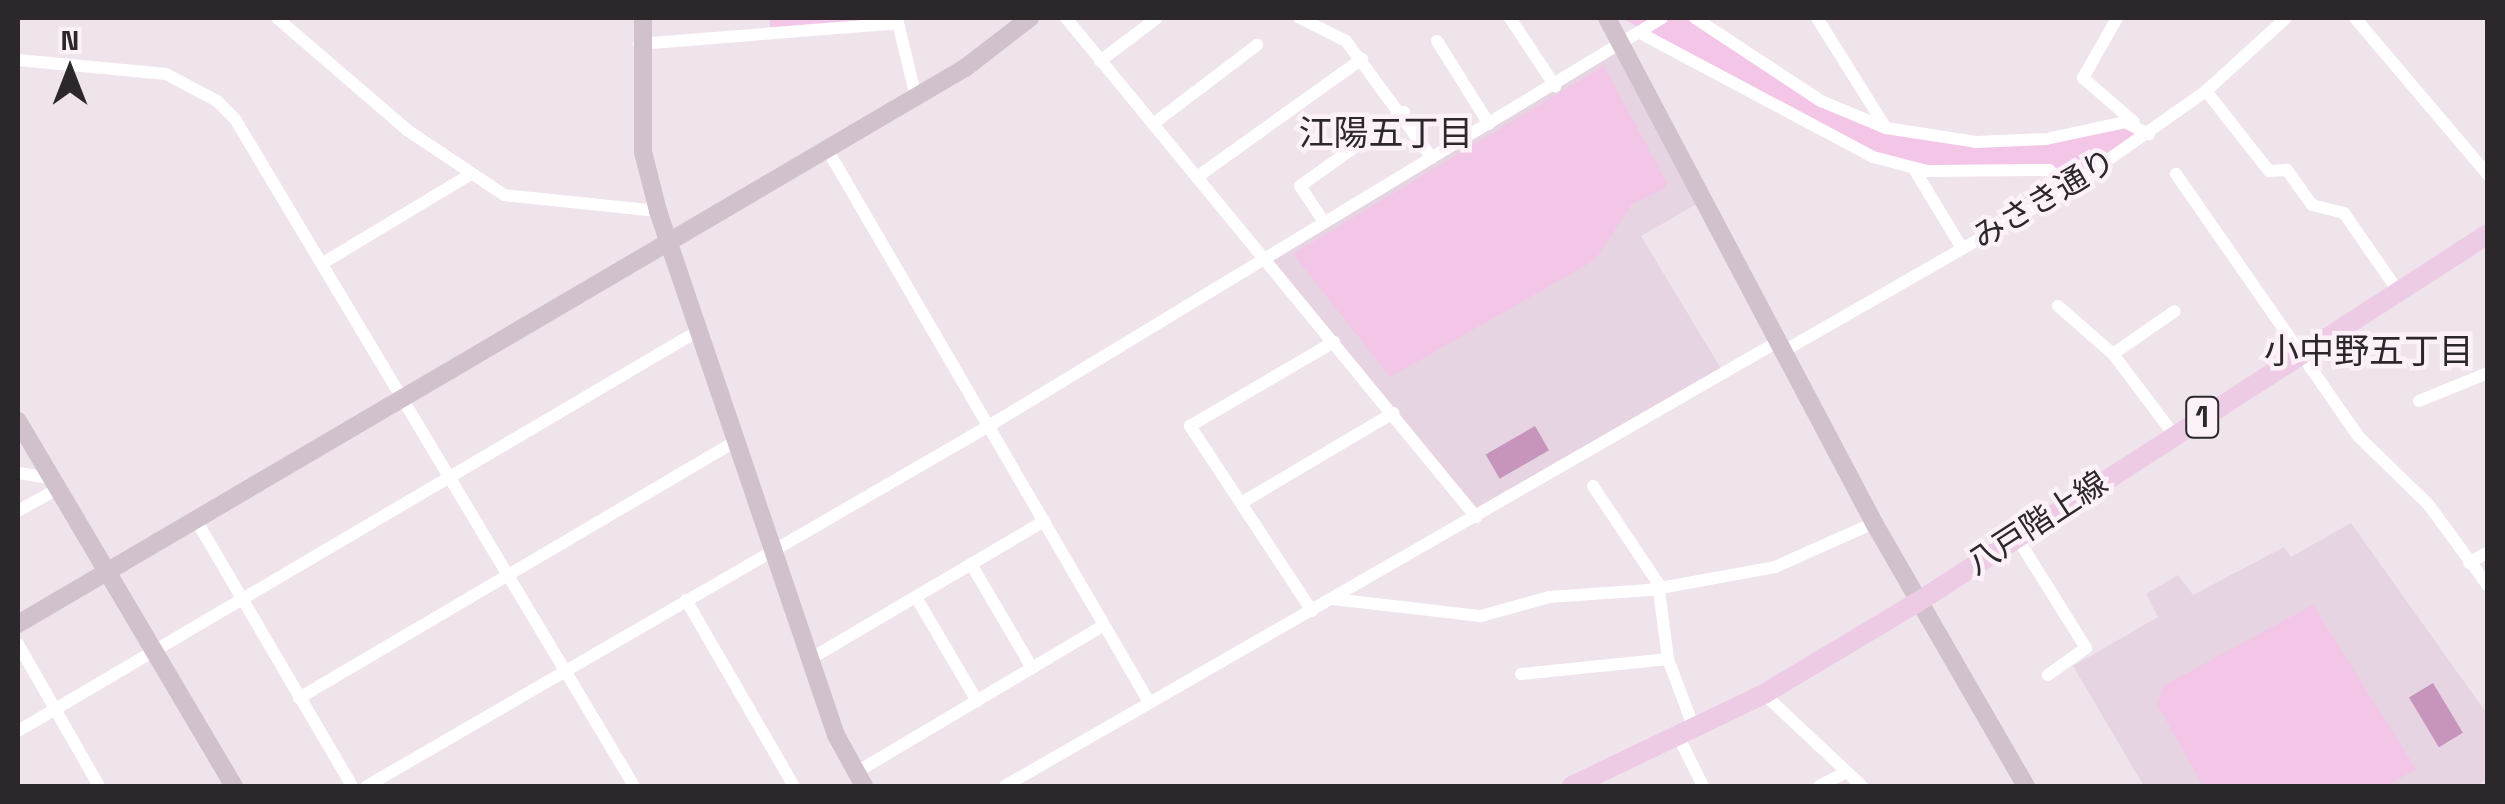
<!DOCTYPE html>
<meta charset="utf-8">
<style>
body{margin:0}
#map{position:relative;width:2505px;height:804px;overflow:hidden;background:#efe3ec;font-family:"Space Grotesk","Noto Sans JP",sans-serif}
div>[style]{position:absolute}
[style*='--x']{left:calc(var(--x)*1px);top:calc(var(--y)*1px);width:calc(var(--w)*1px);rotate:calc(var(--a)*1deg)}
.built>*{inset:0;background:#e7d4e2}
.green>*{inset:0;background:#f3c5e7}
.water>*{inset:0;background:#c794bb;transform-origin:0 0}
.street>*{height:12px;margin:-6px;padding:0 6px;transform-origin:6px;border-radius:6px;background:#fff}
.secondary>*{height:18px;margin:-9px;padding:0 9px;transform-origin:9px;border-radius:9px;background:#d1c1cc}
.primary>*{height:20px;margin:-10px;padding:0 10px;transform-origin:10px;border-radius:10px;background:#eecbe5}
span{translate:-50% -50%;white-space:nowrap;text-align:center;line-height:1.15;-webkit-text-stroke:9px #fcf0f9;paint-order:stroke}
.shield-label span{padding:2px 8px;background:#fcf0f9;border:2px solid;border-radius:8px;-webkit-text-stroke-width:0}
.shield-label{font-size:30px;color:#2b272a;font-weight:700}
.street-label{font-size:32px;color:#2b272a}
.neighbourhood-label{font-size:35px;color:#2b272a}
.frame{position:absolute;inset:0;border:20px solid #2b272a;pointer-events:none}
.north{position:absolute;left:20px;top:20px;width:100px;height:100px;-webkit-text-stroke:8px #fcf0f9;paint-order:stroke;rotate:0deg;font-size:28px;font-weight:700;line-height:40px;text-align:center;color:#2b272a}
.north::after{content:'';display:block;margin:auto;width:35px;height:45px;background:#2b272a;clip-path:polygon(50% 0,100% 100%,50% 72%,0 100%)}
</style>
<div id="map">
<div class="built">
<i style="clip-path:polygon(1623px 46px,1702px 201px,1641px 236px,1723px 372px,1476px 517px,1265px 258px)"></i>
<i style="clip-path:polygon(2351px 523px,2487px 714px,2487px 778px,2478px 786px,2144px 786px,2073px 666px,2158px 617px,2146px 594px,2178px 575px,2193px 595px,2284px 547px,2291px 557px)"></i>
</div>
<div class="green">
<i style="clip-path:polygon(770px 18px,901px 18px,770px 32px)"></i>
<i style="clip-path:polygon(1622px 18px,1695px 18px,1821px 101px,1886px 128px,1976px 142px,2125px 122px,2149px 134px,2068px 188px,2056px 175px,1962px 173px,1873px 157px)"></i>
<i style="clip-path:polygon(1604px 66px,1667px 183px,1664px 189px,1632px 204px,1595px 260px,1390px 377px,1293px 254px)"></i>
<i style="clip-path:polygon(2313px 605px,2416px 769px,2387px 786px,2203px 786px,2157px 704px,2163px 686px)"></i>
</div>
<div class="water">
<i style="left:1535px;top:426px;width:28px;height:57px;rotate:60deg"></i>
<i style="left:2433px;top:683px;width:58px;height:28px;rotate:59deg"></i>
</div>
<div class="street">
<i style="--x:277;--y:18;--w:172;--a:40.7"></i>
<i style="--x:407;--y:130;--w:117;--a:33.8"></i>
<i style="--x:504;--y:195;--w:155;--a:5.9"></i>
<i style="--x:1066;--y:18;--w:646;--a:50.59"></i>
<i style="--x:1300;--y:18;--w:51;--a:26.6"></i>
<i style="--x:1346;--y:41;--w:145;--a:53.7"></i>
<i style="--x:1510;--y:18;--w:82;--a:56.5"></i>
<i style="--x:1695;--y:18;--w:151;--a:33.4"></i>
<i style="--x:1821;--y:101;--w:70;--a:22.6"></i>
<i style="--x:1886;--y:128;--w:91;--a:8.8"></i>
<i style="--x:1976;--y:142;--w:70;--a:-2.5"></i>
<i style="--x:2046;--y:139;--w:81;--a:-12.1"></i>
<i style="--x:2125;--y:122;--w:27;--a:27"></i>
<i style="--x:1817;--y:18;--w:130;--a:57.9"></i>
<i style="--x:2117;--y:18;--w:69;--a:119.5"></i>
<i style="--x:2083;--y:78;--w:67;--a:40.8"></i>
<i style="--x:2355;--y:18;--w:206;--a:49.7"></i>
<i style="--x:1640;--y:33;--w:264;--a:28"></i>
<i style="--x:1873;--y:157;--w:56;--a:14.5"></i>
<i style="--x:1927;--y:171;--w:122;--a:-0.5"></i>
<i style="--x:2049;--y:170;--w:26;--a:43"></i>
<i style="--x:1437;--y:41;--w:98;--a:57.9"></i>
<i style="--x:639;--y:44;--w:260;--a:-4.6"></i>
<i style="--x:898;--y:23;--w:76;--a:76.3"></i>
<i style="--x:18;--y:60;--w:149;--a:5.4"></i>
<i style="--x:166;--y:74;--w:58;--a:27.9"></i>
<i style="--x:217;--y:101;--w:25;--a:45"></i>
<i style="--x:235;--y:119;--w:777;--a:59.11"></i>
<i style="--x:1100;--y:61;--w:71;--a:-37"></i>
<i style="--x:2206;--y:91;--w:102;--a:51.8"></i>
<i style="--x:2269;--y:171;--w:18;--a:-3"></i>
<i style="--x:2287;--y:170;--w:43;--a:54.5"></i>
<i style="--x:2312;--y:205;--w:33;--a:14"></i>
<i style="--x:2344;--y:213;--w:95;--a:55.3"></i>
<i style="--x:1153;--y:124;--w:131;--a:-37.2"></i>
<i style="--x:827;--y:149;--w:640;--a:59.79"></i>
<i style="--x:1914;--y:169;--w:92;--a:58.7"></i>
<i style="--x:2176;--y:174;--w:320;--a:55.2"></i>
<i style="--x:2359;--y:437;--w:96;--a:44.2"></i>
<i style="--x:2428;--y:504;--w:102;--a:53.8"></i>
<i style="--x:1197;--y:177;--w:203;--a:-35.6"></i>
<i style="--x:1324;--y:222;--w:43;--a:-123.7"></i>
<i style="--x:1300;--y:186;--w:128;--a:-35.4"></i>
<i style="--x:323;--y:263;--w:169;--a:-31"></i>
<i style="--x:2058;--y:306;--w:73;--a:41.1"></i>
<i style="--x:2113;--y:354;--w:101;--a:53"></i>
<i style="--x:1782;--y:352;--w:330;--a:-29.8"></i>
<i style="--x:2068;--y:188;--w:169;--a:-35.1"></i>
<i style="--x:2206;--y:91;--w:108;--a:-42.4"></i>
<i style="--x:2113;--y:354;--w:75;--a:-34.7"></i>
<i style="--x:2419;--y:401;--w:74;--a:-22.1"></i>
<i style="--x:18;--y:473;--w:33;--a:9"></i>
<i style="--x:1593;--y:486;--w:117;--a:56.2"></i>
<i style="--x:1658;--y:583;--w:77;--a:82.5"></i>
<i style="--x:1668;--y:659;--w:74;--a:69.4"></i>
<i style="--x:1241;--y:503;--w:177;--a:-30.6"></i>
<i style="--x:18;--y:511;--w:45;--a:-29.4"></i>
<i style="--x:196;--y:520;--w:308;--a:59.6"></i>
<i style="--x:2016;--y:536;--w:132;--a:58"></i>
<i style="--x:2086;--y:648;--w:47;--a:144.6"></i>
<i style="--x:2469;--y:563;--w:22;--a:-30"></i>
<i style="--x:971;--y:564;--w:121;--a:59.6"></i>
<i style="--x:916;--y:597;--w:121;--a:59.6"></i>
<i style="--x:1333;--y:599;--w:149;--a:6.6"></i>
<i style="--x:1481;--y:616;--w:71;--a:-15.6"></i>
<i style="--x:1549;--y:597;--w:100;--a:-4"></i>
<i style="--x:1649;--y:590;--w:128;--a:-10.3"></i>
<i style="--x:1775;--y:567;--w:108;--a:-24"></i>
<i style="--x:686;--y:600;--w:215;--a:59.9"></i>
<i style="--x:1312;--y:611;--w:222;--a:-123.4"></i>
<i style="--x:1190;--y:426;--w:167;--a:-30.3"></i>
<i style="--x:18;--y:644;--w:163;--a:60.3"></i>
<i style="--x:810;--y:659;--w:272;--a:-30.5"></i>
<i style="--x:1521;--y:674;--w:148;--a:-5.8"></i>
<i style="--x:1764;--y:694;--w:134;--a:43.2"></i>
<i style="--x:299;--y:698;--w:507;--a:-30.46"></i>
<i style="--x:18;--y:731;--w:789;--a:-30.47"></i>
<i style="--x:1678;--y:736;--w:56;--a:63.4"></i>
<i style="--x:855;--y:773;--w:288;--a:-30.7"></i>
<i style="--x:367;--y:786;--w:716;--a:-30.07"></i>
<i style="--x:987;--y:427;--w:789;--a:-31.21"></i>
<i style="--x:1005;--y:786;--w:891;--a:-29.9"></i>
<i style="--x:1819;--y:786;--w:29;--a:-27"></i>
</div>
<div class="secondary">
<i style="--x:643;--y:18;--w:134;--a:90"></i>
<i style="--x:643;--y:152;--w:61;--a:75.7"></i>
<i style="--x:658;--y:211;--w:553;--a:71.24"></i>
<i style="--x:836;--y:735;--w:58;--a:61.2"></i>
<i style="--x:1607;--y:18;--w:571;--a:62.13"></i>
<i style="--x:1874;--y:523;--w:304;--a:60"></i>
<i style="--x:18;--y:421;--w:424;--a:59.4"></i>
<i style="--x:18;--y:624;--w:1098;--a:-30.42"></i>
<i style="--x:965;--y:68;--w:82;--a:-37.6"></i>
</div>
<div class="primary">
<i style="--x:1572;--y:786;--w:213;--a:-25.6"></i>
<i style="--x:1764;--y:694;--w:179;--a:-30.9"></i>
<i style="--x:1918;--y:602;--w:678;--a:-32.85"></i>
</div>
<div class="shield-label">
<span style="left:2202px;top:417px">1</span>
</div>
<div class="street-label">
<span style="left:2044px;top:199px;rotate:-31deg">みさき通り</span>
<span style="left:2037px;top:523px;rotate:-33deg">八戸階上線</span>
</div>
<div class="neighbourhood-label">
<span style="left:1386px;top:133px">江陽五丁目</span>
<span style="left:2369px;top:351px">小中野五丁目</span>
</div>
<div class="frame"></div>
<div class="north">N</div>
</div>
